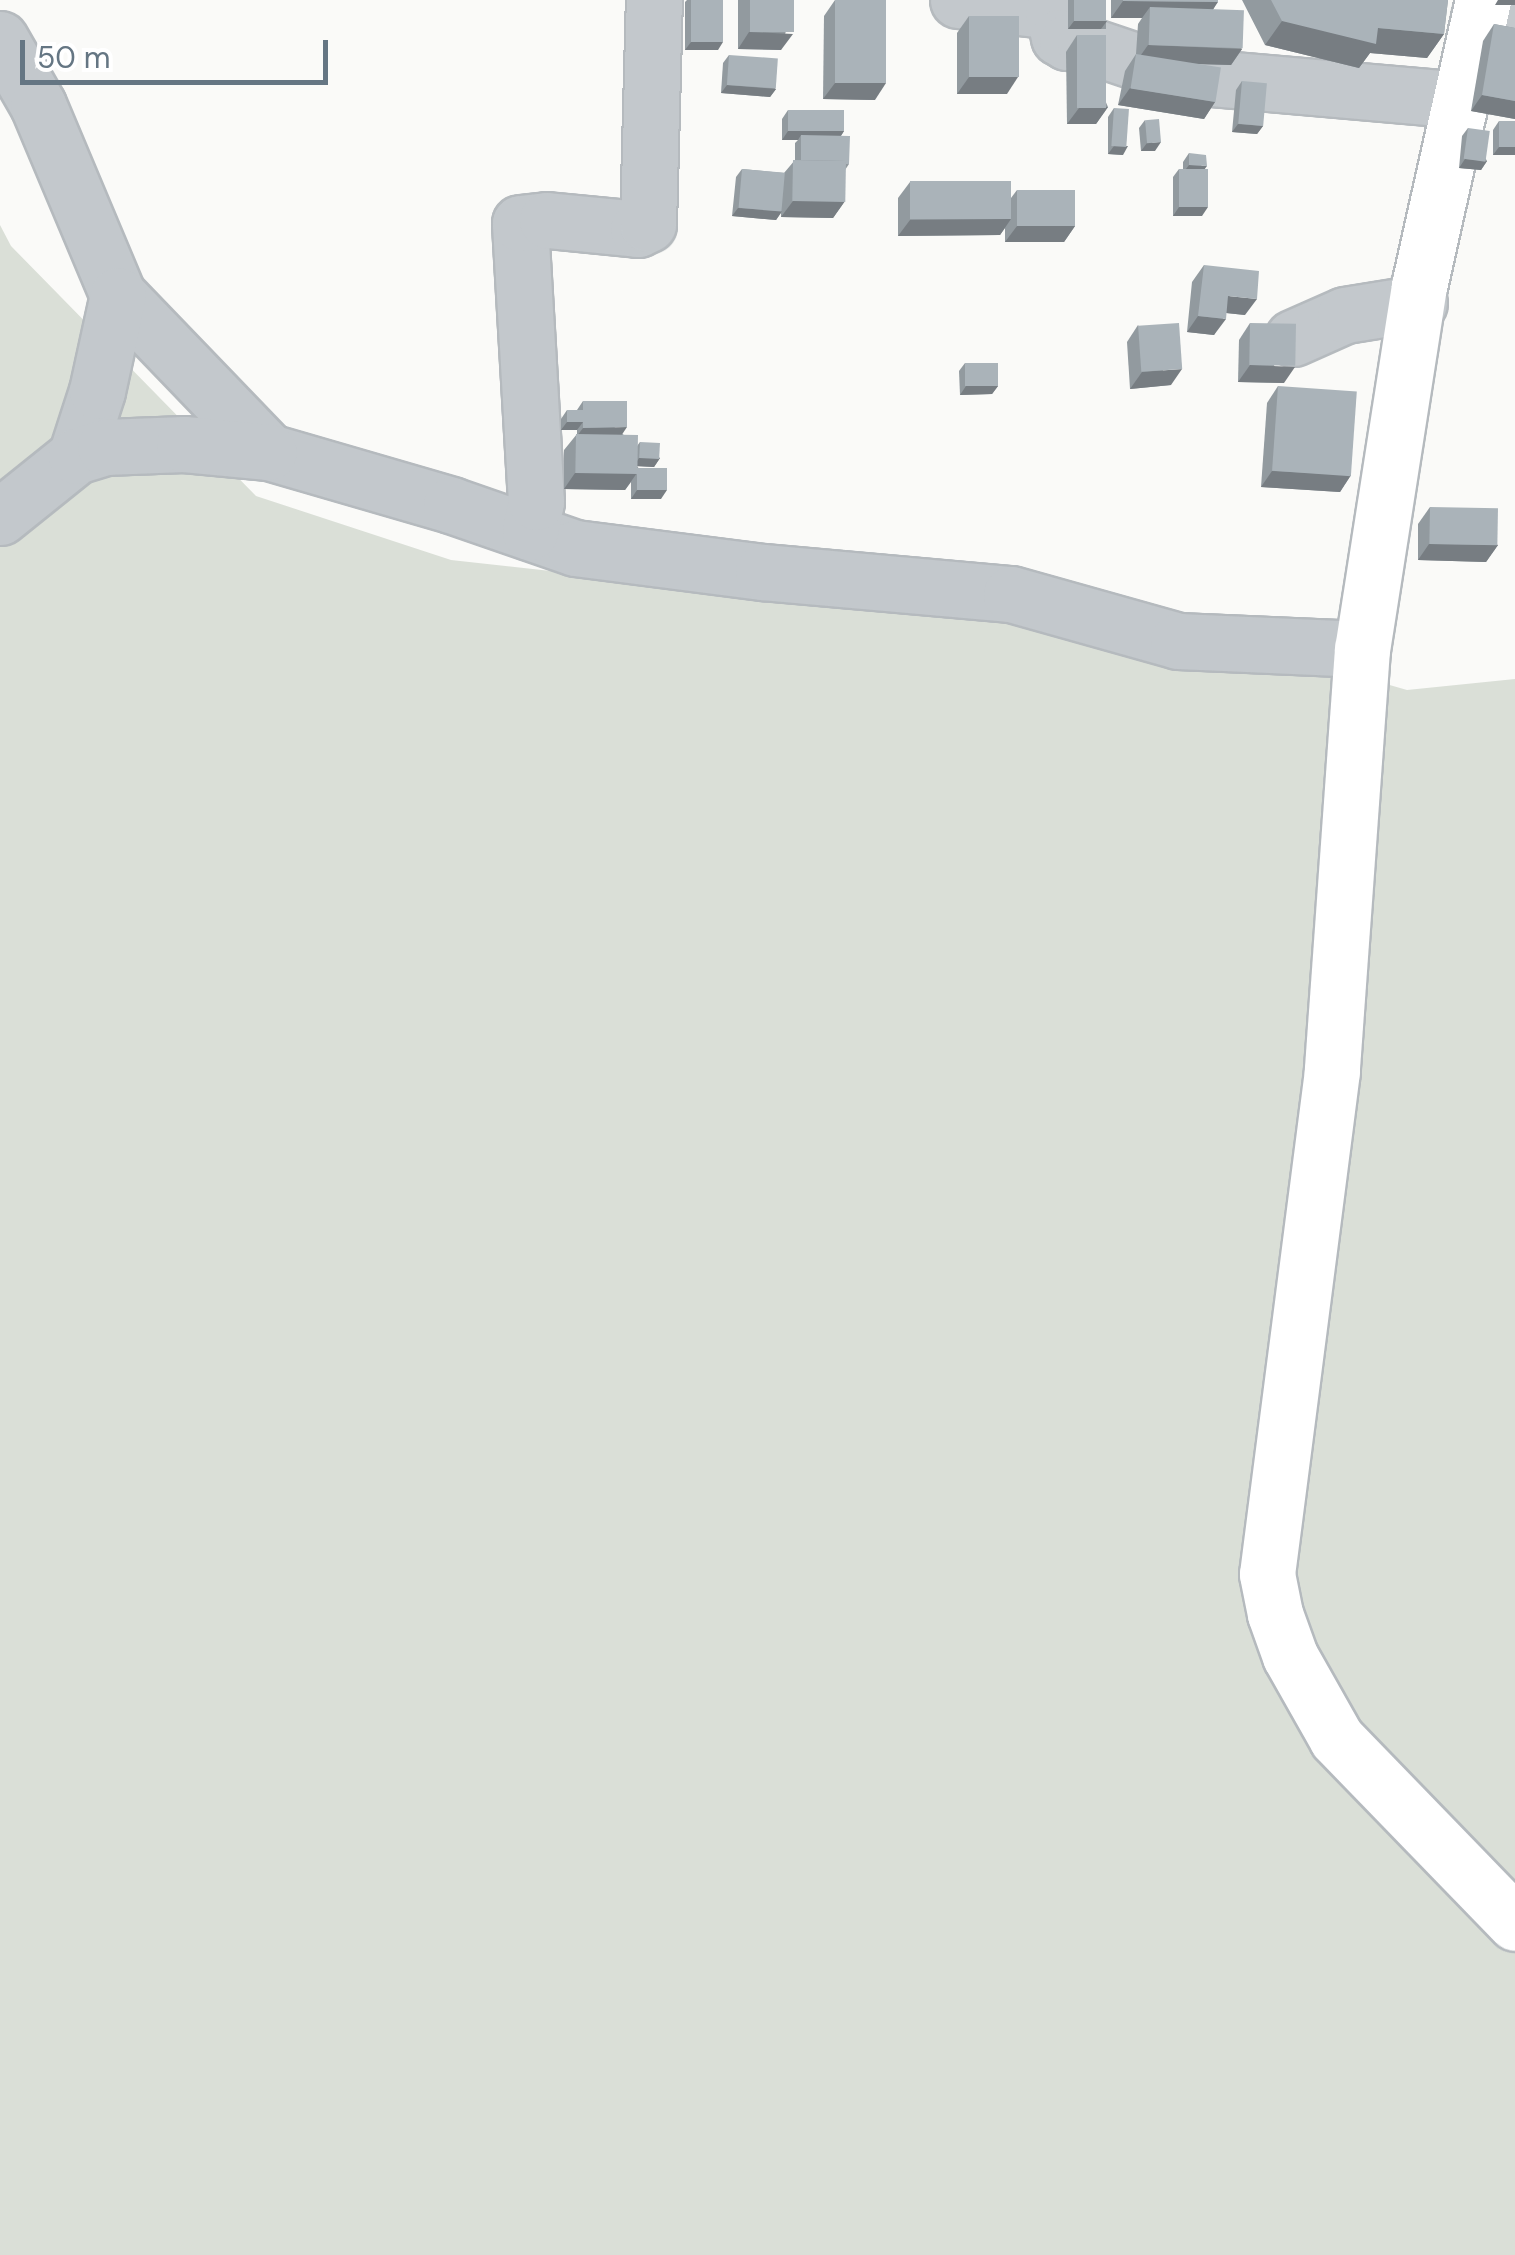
<!DOCTYPE html>
<style>
body{margin:0}
#map{position:relative;width:1515px;height:2255px;overflow:hidden;background:#fafaf8;font-family:"DM Sans",sans-serif}
div>[style]{position:absolute}
[style*='--x']{left:calc(var(--x)*1px);top:calc(var(--y)*1px);width:calc(var(--w)*1px);rotate:calc(var(--a)*1deg)}
.green>*{inset:0;background:#dadfd7}
.roads{filter:drop-shadow(2px 0 #b5babe) drop-shadow(-2px 0 #b5babe) drop-shadow(0 2px #b5babe) drop-shadow(0 -2px #b5babe)}
.minor>*{height:55px;margin:-27.5px;padding:0 27.5px;transform-origin:27.5px;border-radius:27.5px;background:#c3c8cc}
.major>*{height:55px;margin:-27.5px;padding:0 27.5px;transform-origin:27.5px;border-radius:27.5px;background:#fff}
.wall>*{inset:0;background:#929a9f;transform-origin:0 0}
.shaded-wall>*{inset:0;background:#777d82}
.building>*{inset:0;background:#aab3b9;transform-origin:0 0}
span{translate:-50% -50%;white-space:nowrap;text-align:center;line-height:1.15;-webkit-text-stroke:10px #fff;paint-order:stroke}
.scale{position:absolute;left:20px;top:40px;width:308px;height:45px;box-sizing:border-box;border:5px solid #657683;border-top:0;padding-left:12px;font-size:30px;line-height:35px;white-space:nowrap;color:#657683;-webkit-text-stroke:8px #fff;paint-order:stroke}
</style>
<div id="map">
<div class="green">
<i style="clip-path:polygon(0 225px,11px 246px,256px 496px,451px 560px,1178px 641px,1313px 663px,1407px 690px,1515px 679px,1515px 2255px,0 2255px)"></i>
</div>
<div class="roads">
<div class="minor">
<i style="--x:958;--y:0;--w:96;--a:6.6"></i>
<i style="--x:1053;--y:11;--w:27;--a:77"></i>
<i style="--x:1059;--y:37;--w:9;--a:32"></i>
<i style="--x:1067;--y:42;--w:18;--a:6"></i>
<i style="--x:1085;--y:44;--w:97;--a:18.6"></i>
<i style="--x:1177;--y:75;--w:285;--a:5"></i>
<i style="--x:1479;--y:18;--w:37;--a:11"></i>
<i style="--x:0;--y:39;--w:76;--a:60.1"></i>
<i style="--x:38;--y:105;--w:206;--a:67.2"></i>
<i style="--x:118;--y:295;--w:218;--a:46.1"></i>
<i style="--x:269;--y:452;--w:190;--a:16.2"></i>
<i style="--x:451;--y:505;--w:131;--a:19.1"></i>
<i style="--x:575;--y:548;--w:190;--a:7.3"></i>
<i style="--x:763;--y:572;--w:249;--a:5.1"></i>
<i style="--x:1011;--y:594;--w:173;--a:15.7"></i>
<i style="--x:1178;--y:641;--w:184;--a:2.5"></i>
<i style="--x:1293;--y:338;--w:57;--a:-23.9"></i>
<i style="--x:1345;--y:315;--w:75;--a:-9.2"></i>
<i style="--x:76;--y:456;--w:68;--a:-72.1"></i>
<i style="--x:97;--y:391;--w:98;--a:-77.7"></i>
<i style="--x:0;--y:517;--w:97;--a:-38.8"></i>
<i style="--x:76;--y:456;--w:30;--a:-17"></i>
<i style="--x:105;--y:447;--w:79;--a:-2.2"></i>
<i style="--x:184;--y:444;--w:85;--a:5.4"></i>
<i style="--x:530;--y:532;--w:31;--a:-79"></i>
<i style="--x:536;--y:502;--w:279;--a:-93.3"></i>
<i style="--x:520;--y:223;--w:27;--a:-6"></i>
<i style="--x:547;--y:220;--w:91;--a:5.6"></i>
<i style="--x:638;--y:229;--w:11;--a:-27"></i>
<i style="--x:648;--y:224;--w:224;--a:-88.5"></i>
</div>
<div class="major">
<i style="--x:1483;--y:0;--w:293;--a:102.6"></i>
<i style="--x:1419;--y:286;--w:367;--a:98.9"></i>
<i style="--x:1362;--y:649;--w:423;--a:94.1"></i>
<i style="--x:1332;--y:1071;--w:507;--a:97.36"></i>
<i style="--x:1267;--y:1574;--w:41;--a:78.7"></i>
<i style="--x:1275;--y:1614;--w:45;--a:70.3"></i>
<i style="--x:1290;--y:1656;--w:95;--a:60.5"></i>
<i style="--x:1337;--y:1739;--w:256;--a:45.9"></i>
</div>
</div>
<div class="wall">
<i style="clip-path:polygon(687px 0,723px 0,718px 50px,685px 50px,685px 2px)"></i>
<i style="clip-path:polygon(738px 0,794px 0,781px 50px,738px 49px)"></i>
<i style="clip-path:polygon(835px 0,875px 100px,823px 99px,824px 16px)"></i>
<i style="left:1068px;top:0;width:38px;height:29px"></i>
<i style="clip-path:polygon(1111px 0,1218px 0,1213px 10px,1242px 49px,1231px 65px,1194px 64px,1215px 102px,1204px 119px,1118px 105px,1125px 71px,1136px 54px,1138px 24px,1142px 18px,1111px 18px)"></i>
<i style="clip-path:polygon(1242px 0,1448px 0,1444px 34px,1427px 58px,1370px 53px,1359px 68px,1265px 45px)"></i>
<i style="clip-path:polygon(969px 16px,1007px 94px,957px 94px,957px 33px)"></i>
<i style="clip-path:polygon(1494px 24px,1515px 28px,1515px 119px,1471px 111px,1483px 41px)"></i>
<i style="clip-path:polygon(1077px 35px,1108px 107px,1096px 124px,1067px 124px,1066px 52px)"></i>
<i style="clip-path:polygon(729px 55px,776px 89px,770px 97px,721px 93px,723px 63px)"></i>
<i style="clip-path:polygon(1242px 81px,1263px 126px,1257px 134px,1232px 132px,1236px 90px)"></i>
<i style="clip-path:polygon(1114px 108px,1123px 155px,1108px 154px,1108px 117px)"></i>
<i style="clip-path:polygon(788px 110px,844px 131px,841px 136px,849px 164px,845px 170px,845px 201px,833px 218px,781px 217px,781px 213px,776px 220px,732px 216px,736px 177px,742px 169px,784px 173px,795px 160px,795px 143px,798px 140px,782px 140px,782px 119px)"></i>
<i style="clip-path:polygon(1145px 120px,1155px 151px,1141px 151px,1139px 128px)"></i>
<i style="clip-path:polygon(1499px 121px,1515px 155px,1493px 155px,1493px 130px)"></i>
<i style="clip-path:polygon(1468px 128px,1487px 161px,1481px 170px,1459px 168px,1462px 136px)"></i>
<i style="clip-path:polygon(1189px 153px,1205px 169px,1202px 216px,1173px 216px,1173px 177px,1179px 169px,1183px 169px,1183px 162px)"></i>
<i style="clip-path:polygon(910px 182px,1011px 198px,1017px 190px,1075px 226px,1064px 242px,1005px 242px,1005px 228px,1000px 235px,898px 236px,898px 198px)"></i>
<i style="clip-path:polygon(1204px 265px,1245px 315px,1226px 313px,1214px 335px,1187px 332px,1192px 282px)"></i>
<i style="clip-path:polygon(1250px 323px,1284px 383px,1238px 382px,1239px 340px)"></i>
<i style="clip-path:polygon(1138px 325px,1171px 385px,1130px 389px,1127px 342px)"></i>
<i style="clip-path:polygon(965px 363px,998px 386px,992px 394px,960px 395px,959px 371px)"></i>
<i style="clip-path:polygon(1278px 386px,1351px 475px,1340px 492px,1261px 487px,1267px 403px)"></i>
<i style="clip-path:polygon(583px 401px,637px 446px,640px 442px,660px 458px,654px 467px,637px 466px,661px 499px,631px 499px,631px 482px,625px 490px,564px 489px,564px 450px,577px 434px,577px 430px,561px 430px,561px 419px,567px 410px,577px 410px)"></i>
<i style="clip-path:polygon(1430px 507px,1498px 545px,1486px 562px,1418px 560px,1418px 524px)"></i>
</div>
<div class="shaded-wall">
<i style="clip-path:polygon(1498px 0,1515px 0,1515px 5px,1495px 5px)"></i>
<i style="clip-path:polygon(1123px 1px,1218px 2px,1207px 18px,1150px 7px,1142px 18px,1111px 18px)"></i>
<i style="clip-path:polygon(1074px 21px,1107px 21px,1101px 29px,1068px 29px)"></i>
<i style="clip-path:polygon(1282px 21px,1378px 28px,1444px 34px,1427px 58px,1370px 53px,1359px 68px,1265px 45px)"></i>
<i style="clip-path:polygon(749px 32px,793px 34px,781px 50px,738px 49px)"></i>
<i style="clip-path:polygon(691px 42px,723px 42px,718px 50px,685px 50px)"></i>
<i style="clip-path:polygon(1148px 45px,1242px 49px,1231px 65px,1136px 62px)"></i>
<i style="clip-path:polygon(969px 77px,1018px 77px,1007px 94px,957px 94px)"></i>
<i style="clip-path:polygon(835px 83px,886px 83px,875px 100px,823px 99px)"></i>
<i style="clip-path:polygon(727px 85px,776px 89px,770px 97px,721px 93px)"></i>
<i style="clip-path:polygon(1130px 88px,1215px 102px,1204px 119px,1118px 105px)"></i>
<i style="clip-path:polygon(1482px 95px,1515px 101px,1515px 119px,1471px 111px)"></i>
<i style="clip-path:polygon(1108px 107px,1096px 124px,1067px 124px,1079px 108px)"></i>
<i style="clip-path:polygon(1238px 124px,1263px 126px,1257px 134px,1232px 132px)"></i>
<i style="clip-path:polygon(788px 131px,844px 131px,838px 140px,801px 135px,798px 140px,782px 140px)"></i>
<i style="clip-path:polygon(1161px 142px,1155px 151px,1141px 151px,1147px 143px)"></i>
<i style="clip-path:polygon(1114px 146px,1128px 146px,1123px 155px,1108px 154px)"></i>
<i style="clip-path:polygon(1499px 147px,1515px 147px,1515px 155px,1493px 155px)"></i>
<i style="clip-path:polygon(1465px 159px,1487px 161px,1481px 170px,1459px 168px)"></i>
<i style="clip-path:polygon(1189px 165px,1207px 166px,1201px 174px,1183px 173px)"></i>
<i style="clip-path:polygon(793px 201px,845px 201px,833px 218px,781px 217px)"></i>
<i style="clip-path:polygon(1179px 207px,1208px 207px,1202px 216px,1173px 216px)"></i>
<i style="clip-path:polygon(738px 208px,782px 211px,776px 220px,732px 216px)"></i>
<i style="clip-path:polygon(1011px 219px,1000px 235px,898px 236px,910px 220px)"></i>
<i style="clip-path:polygon(1017px 226px,1075px 226px,1064px 242px,1005px 242px)"></i>
<i style="clip-path:polygon(1228px 296px,1257px 299px,1245px 315px,1217px 312px)"></i>
<i style="clip-path:polygon(1198px 316px,1226px 319px,1214px 335px,1187px 332px)"></i>
<i style="clip-path:polygon(1250px 365px,1295px 367px,1284px 383px,1238px 382px)"></i>
<i style="clip-path:polygon(1182px 369px,1171px 385px,1130px 389px,1142px 372px)"></i>
<i style="clip-path:polygon(966px 386px,998px 386px,992px 394px,960px 395px)"></i>
<i style="clip-path:polygon(567px 422px,583px 422px,577px 430px,561px 430px)"></i>
<i style="clip-path:polygon(627px 427px,621px 436px,577px 436px,583px 428px)"></i>
<i style="clip-path:polygon(639px 458px,660px 458px,654px 467px,634px 466px)"></i>
<i style="clip-path:polygon(1272px 471px,1351px 475px,1340px 492px,1261px 487px)"></i>
<i style="clip-path:polygon(575px 473px,637px 473px,625px 490px,564px 489px)"></i>
<i style="clip-path:polygon(637px 490px,667px 490px,661px 499px,631px 499px)"></i>
<i style="clip-path:polygon(1429px 544px,1498px 545px,1486px 562px,1418px 560px)"></i>
</div>
<div class="building">
<i style="left:691px;top:0;width:32px;height:42px"></i>
<i style="left:750px;top:0;width:44px;height:32px"></i>
<i style="left:835px;top:0;width:51px;height:83px"></i>
<i style="left:1074px;top:0;width:32px;height:21px"></i>
<i style="clip-path:polygon(1123px 0,1218px 0,1218px 2px,1123px 1px)"></i>
<i style="clip-path:polygon(1271px 0,1448px 0,1444px 34px,1378px 28px,1376px 44px,1282px 21px)"></i>
<i style="left:1150px;top:7px;width:94px;height:38px;rotate:2deg"></i>
<i style="left:969px;top:16px;width:50px;height:61px"></i>
<i style="clip-path:polygon(1494px 24px,1515px 28px,1515px 101px,1482px 95px)"></i>
<i style="left:1077px;top:35px;width:29px;height:73px"></i>
<i style="left:1136px;top:54px;width:86px;height:35px;rotate:9deg"></i>
<i style="left:729px;top:55px;width:49px;height:30px;rotate:4deg"></i>
<i style="left:1242px;top:81px;width:25px;height:43px;rotate:5deg"></i>
<i style="left:1114px;top:108px;width:15px;height:38px;rotate:4deg"></i>
<i style="left:788px;top:110px;width:56px;height:21px"></i>
<i style="left:1159px;top:119px;width:23px;height:14px;rotate:85deg"></i>
<i style="left:1499px;top:121px;width:16px;height:26px"></i>
<i style="left:1468px;top:128px;width:22px;height:31px;rotate:8deg"></i>
<i style="clip-path:polygon(801px 135px,850px 136px,849px 164px,846px 164px,846px 161px,801px 160px)"></i>
<i style="clip-path:polygon(1189px 153px,1206px 155px,1207px 166px,1189px 165px)"></i>
<i style="left:793px;top:160px;width:53px;height:41px;rotate:1deg"></i>
<i style="left:742px;top:169px;width:43px;height:39px;rotate:5deg"></i>
<i style="left:1179px;top:169px;width:29px;height:38px"></i>
<i style="left:1011px;top:181px;width:38px;height:101px;rotate:90deg"></i>
<i style="left:1017px;top:190px;width:58px;height:36px"></i>
<i style="clip-path:polygon(1204px 265px,1259px 271px,1257px 299px,1228px 296px,1226px 319px,1198px 316px)"></i>
<i style="left:1179px;top:323px;width:46px;height:41px;rotate:86deg"></i>
<i style="left:1250px;top:323px;width:46px;height:42px;rotate:1deg"></i>
<i style="left:965px;top:363px;width:33px;height:23px"></i>
<i style="left:1278px;top:386px;width:79px;height:85px;rotate:4deg"></i>
<i style="clip-path:polygon(583px 401px,627px 401px,627px 427px,583px 428px,583px 422px,567px 422px,567px 410px,583px 410px)"></i>
<i style="left:576px;top:434px;width:62px;height:39px;rotate:1deg"></i>
<i style="left:640px;top:442px;width:20px;height:16px;rotate:3deg"></i>
<i style="left:637px;top:468px;width:30px;height:22px"></i>
<i style="left:1430px;top:507px;width:68px;height:37px;rotate:1deg"></i>
</div>
<div class="scale">50 m</div>
</div>
